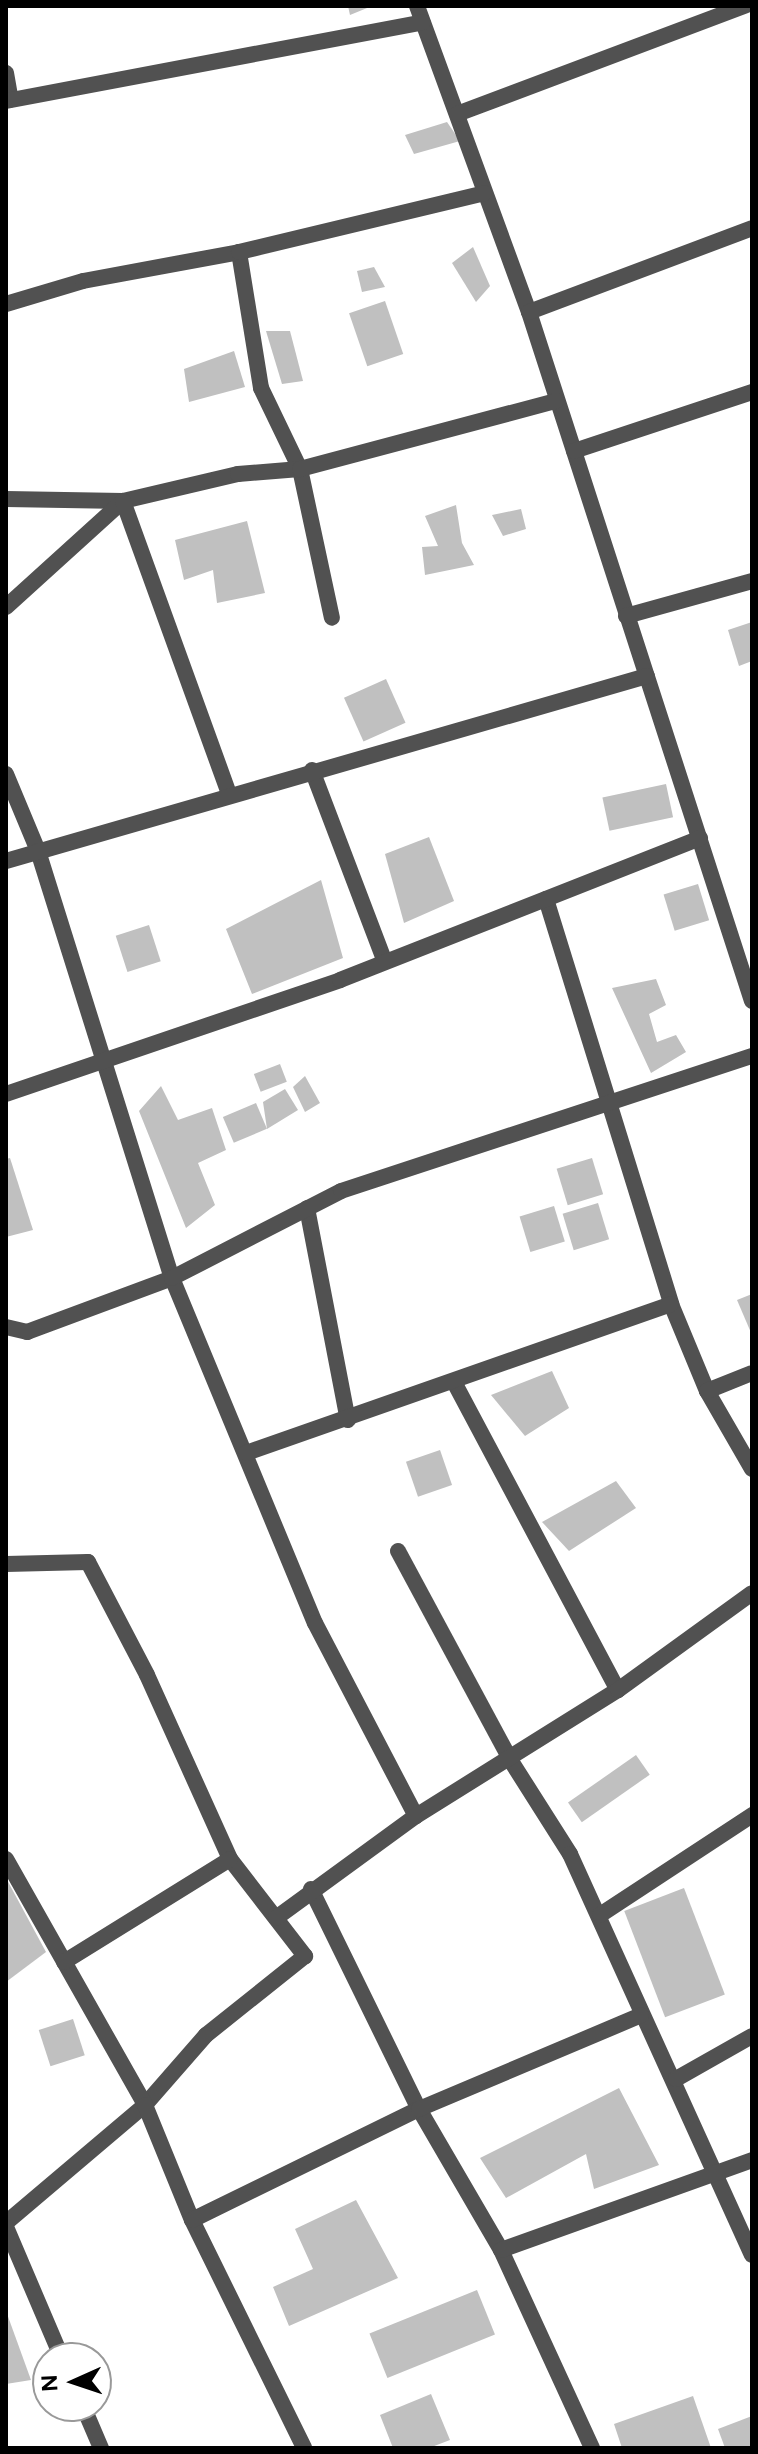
<!DOCTYPE html>
<style>
body{margin:0}
#map{position:relative;width:758px;height:2454px;overflow:hidden;background:#fff;font-family:Figtree,sans-serif}
div>[style]{position:absolute}
[style*='--x']{left:calc(var(--x)*1px);top:calc(var(--y)*1px);width:calc(var(--w)*1px);rotate:calc(var(--a)*1deg)}
.building>*{inset:0;background:#c0c0c0;transform-origin:0 0}
.minor>*{height:16px;margin:-8px;padding:0 8px;transform-origin:8px;border-radius:8px;background:#515151}
span{translate:-50% -50%;white-space:nowrap;text-align:center;line-height:1.15;-webkit-text-stroke:6px #fff;paint-order:stroke}
.frame{position:absolute;inset:0;border:8px solid #000;pointer-events:none}
.north{position:absolute;left:32px;top:2342px;width:80px;height:80px;box-sizing:border-box;background:#fff;border:2px solid #999;border-radius:50%;rotate:267deg;font-size:22px;font-weight:700;line-height:32px;text-align:center;color:#000}
.north::after{content:'';display:block;margin:auto;width:28px;height:36px;background:#000;clip-path:polygon(50% 0,100% 100%,50% 72%,0 100%)}
</style>
<div id="map">
<div class="building">
<i style="clip-path:polygon(348px 6px,372px 6px,350px 15px)"></i>
<i style="clip-path:polygon(447px 122px,460px 141px,414px 154px,405px 135px)"></i>
<i style="clip-path:polygon(473px 247px,490px 286px,476px 302px,452px 263px)"></i>
<i style="clip-path:polygon(374px 267px,385px 287px,362px 292px,357px 271px)"></i>
<i style="left:385px;top:301px;width:56px;height:38px;rotate:71deg"></i>
<i style="clip-path:polygon(266px 331px,290px 331px,303px 381px,282px 384px)"></i>
<i style="clip-path:polygon(234px 351px,245px 387px,189px 402px,184px 369px)"></i>
<i style="clip-path:polygon(456px 505px,462px 543px,474px 565px,425px 575px,422px 547px,438px 546px,425px 516px)"></i>
<i style="clip-path:polygon(521px 509px,526px 529px,503px 536px,492px 515px)"></i>
<i style="clip-path:polygon(247px 521px,265px 593px,217px 603px,213px 570px,184px 580px,175px 540px)"></i>
<i style="clip-path:polygon(752px 622px,752px 661px,739px 666px,728px 630px)"></i>
<i style="left:386px;top:679px;width:48px;height:46px;rotate:66deg"></i>
<i style="left:666px;top:784px;width:34px;height:65px;rotate:78deg"></i>
<i style="clip-path:polygon(429px 837px,454px 901px,404px 923px,385px 854px)"></i>
<i style="clip-path:polygon(321px 880px,343px 958px,252px 994px,226px 929px)"></i>
<i style="left:698px;top:884px;width:38px;height:36px;rotate:73deg"></i>
<i style="left:149px;top:925px;width:38px;height:35px;rotate:72deg"></i>
<i style="clip-path:polygon(656px 979px,666px 1005px,649px 1014px,657px 1042px,676px 1035px,686px 1052px,651px 1073px,612px 988px)"></i>
<i style="left:280px;top:1064px;width:19px;height:28px;rotate:69deg"></i>
<i style="clip-path:polygon(305px 1076px,320px 1103px,305px 1112px,293px 1087px)"></i>
<i style="clip-path:polygon(161px 1086px,178px 1120px,212px 1108px,226px 1150px,198px 1163px,215px 1205px,186px 1228px,139px 1111px)"></i>
<i style="clip-path:polygon(285px 1089px,298px 1110px,267px 1129px,263px 1102px)"></i>
<i style="left:256px;top:1103px;width:28px;height:36px;rotate:67deg"></i>
<i style="clip-path:polygon(10px 1158px,33px 1230px,6px 1237px,6px 1159px)"></i>
<i style="left:592px;top:1158px;width:38px;height:37px;rotate:73deg"></i>
<i style="left:598px;top:1203px;width:38px;height:37px;rotate:73deg"></i>
<i style="left:554px;top:1206px;width:37px;height:36px;rotate:73deg"></i>
<i style="clip-path:polygon(752px 1294px,752px 1335px,737px 1300px)"></i>
<i style="clip-path:polygon(552px 1371px,569px 1408px,525px 1436px,491px 1395px)"></i>
<i style="left:440px;top:1450px;width:37px;height:36px;rotate:71deg"></i>
<i style="clip-path:polygon(616px 1481px,636px 1508px,569px 1551px,542px 1522px)"></i>
<i style="left:636px;top:1755px;width:24px;height:83px;rotate:55deg"></i>
<i style="clip-path:polygon(6px 1878px,46px 1952px,6px 1982px)"></i>
<i style="left:684px;top:1888px;width:114px;height:64px;rotate:69deg"></i>
<i style="left:73px;top:2019px;width:38px;height:36px;rotate:72deg"></i>
<i style="clip-path:polygon(619px 2088px,659px 2165px,594px 2189px,586px 2154px,506px 2198px,480px 2158px)"></i>
<i style="clip-path:polygon(356px 2200px,398px 2278px,289px 2326px,273px 2287px,313px 2269px,295px 2229px)"></i>
<i style="left:477px;top:2290px;width:48px;height:116px;rotate:68deg"></i>
<i style="clip-path:polygon(6px 2311px,31px 2380px,6px 2384px)"></i>
<i style="clip-path:polygon(431px 2394px,450px 2440px,429px 2448px,393px 2448px,380px 2415px)"></i>
<i style="clip-path:polygon(693px 2396px,711px 2448px,622px 2448px,614px 2424px)"></i>
<i style="clip-path:polygon(752px 2416px,752px 2448px,725px 2448px,718px 2429px)"></i>
</div>
<div class="minor">
<i style="--x:417;--y:6;--w:326;--a:69.9"></i>
<i style="--x:529;--y:312;--w:724;--a:72.07"></i>
<i style="--x:6;--y:73;--w:27;--a:80"></i>
<i style="--x:6;--y:101;--w:424;--a:-10.7"></i>
<i style="--x:457;--y:114;--w:308;--a:-20.6"></i>
<i style="--x:239;--y:252;--w:138;--a:80.8"></i>
<i style="--x:261;--y:388;--w:90;--a:64.3"></i>
<i style="--x:300;--y:469;--w:152;--a:77.9"></i>
<i style="--x:6;--y:304;--w:80;--a:-16.6"></i>
<i style="--x:83;--y:281;--w:159;--a:-10.5"></i>
<i style="--x:239;--y:252;--w:252;--a:-13.5"></i>
<i style="--x:529;--y:312;--w:238;--a:-20.6"></i>
<i style="--x:574;--y:451;--w:188;--a:-18.3"></i>
<i style="--x:6;--y:499;--w:117;--a:1"></i>
<i style="--x:123;--y:501;--w:118;--a:-13.2"></i>
<i style="--x:238;--y:474;--w:62;--a:-4.6"></i>
<i style="--x:300;--y:469;--w:265;--a:-14.9"></i>
<i style="--x:6;--y:607;--w:158;--a:-42.2"></i>
<i style="--x:123;--y:501;--w:312;--a:70.1"></i>
<i style="--x:626;--y:616;--w:131;--a:-15.5"></i>
<i style="--x:312;--y:770;--w:205;--a:69.2"></i>
<i style="--x:6;--y:774;--w:83;--a:67.4"></i>
<i style="--x:38;--y:851;--w:448;--a:72.6"></i>
<i style="--x:172;--y:1278;--w:373;--a:67.5"></i>
<i style="--x:315;--y:1623;--w:218;--a:62.4"></i>
<i style="--x:6;--y:861;--w:667;--a:-16.1"></i>
<i style="--x:546;--y:899;--w:424;--a:72.8"></i>
<i style="--x:671;--y:1304;--w:94;--a:67.5"></i>
<i style="--x:707;--y:1391;--w:90;--a:60"></i>
<i style="--x:6;--y:1094;--w:353;--a:-18.8"></i>
<i style="--x:340;--y:980;--w:387;--a:-21.5"></i>
<i style="--x:307;--y:1208;--w:216;--a:79.1"></i>
<i style="--x:6;--y:1327;--w:22;--a:13"></i>
<i style="--x:27;--y:1332;--w:155;--a:-20.4"></i>
<i style="--x:172;--y:1278;--w:190;--a:-27.2"></i>
<i style="--x:341;--y:1191;--w:433;--a:-18.2"></i>
<i style="--x:454;--y:1382;--w:349;--a:62"></i>
<i style="--x:707;--y:1391;--w:48;--a:-21.8"></i>
<i style="--x:246;--y:1453;--w:450;--a:-19.3"></i>
<i style="--x:398;--y:1551;--w:238;--a:61.7"></i>
<i style="--x:511;--y:1761;--w:110;--a:57.6"></i>
<i style="--x:570;--y:1854;--w:440;--a:65.6"></i>
<i style="--x:6;--y:1564;--w:82;--a:-1.4"></i>
<i style="--x:88;--y:1562;--w:127;--a:62.4"></i>
<i style="--x:147;--y:1675;--w:202;--a:65.7"></i>
<i style="--x:230;--y:1859;--w:123;--a:52.3"></i>
<i style="--x:305;--y:1956;--w:127;--a:141.4"></i>
<i style="--x:206;--y:2035;--w:93;--a:131.1"></i>
<i style="--x:145;--y:2105;--w:182;--a:139.7"></i>
<i style="--x:6;--y:1859;--w:283;--a:60.5"></i>
<i style="--x:145;--y:2105;--w:124;--a:67.8"></i>
<i style="--x:192;--y:2220;--w:254;--a:63.8"></i>
<i style="--x:311;--y:1889;--w:245;--a:63.9"></i>
<i style="--x:419;--y:2109;--w:163;--a:59.8"></i>
<i style="--x:501;--y:2250;--w:218;--a:65.3"></i>
<i style="--x:600;--y:1915;--w:182;--a:-33.3"></i>
<i style="--x:276;--y:1918;--w:173;--a:-36.1"></i>
<i style="--x:416;--y:1816;--w:238;--a:-32"></i>
<i style="--x:618;--y:1690;--w:165;--a:-35.9"></i>
<i style="--x:64;--y:1962;--w:195;--a:-31.8"></i>
<i style="--x:676;--y:2079;--w:87;--a:-29.5"></i>
<i style="--x:192;--y:2220;--w:253;--a:-26.1"></i>
<i style="--x:419;--y:2109;--w:241;--a:-22.9"></i>
<i style="--x:6;--y:2227;--w:142;--a:66.9"></i>
<i style="--x:501;--y:2250;--w:267;--a:-19.7"></i>
<i style="--x:83;--y:2406;--w:46;--a:66.8"></i>
</div>
<div class="frame"></div>
<div class="north">N</div>
</div>
